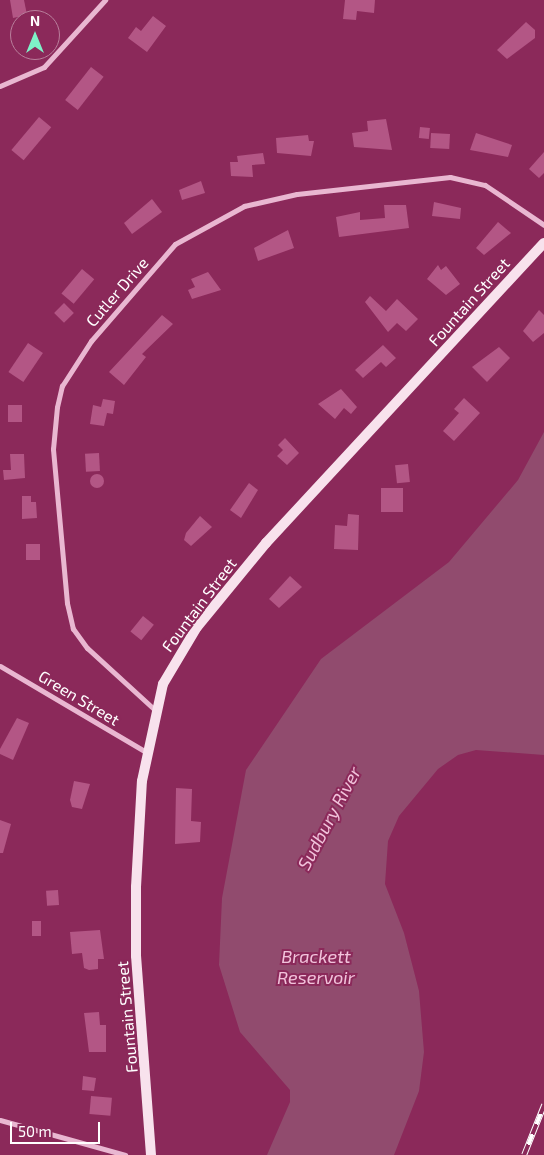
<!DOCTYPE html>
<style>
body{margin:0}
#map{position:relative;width:544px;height:1155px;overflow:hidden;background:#8b295a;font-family:"Exo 2",sans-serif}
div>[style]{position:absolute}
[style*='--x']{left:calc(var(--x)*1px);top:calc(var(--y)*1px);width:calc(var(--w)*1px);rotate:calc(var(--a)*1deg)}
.water>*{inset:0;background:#914b6e}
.building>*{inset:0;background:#b35685;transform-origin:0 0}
.round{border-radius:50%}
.street>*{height:5px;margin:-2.5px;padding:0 2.5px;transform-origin:2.5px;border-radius:2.5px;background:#e9b7d1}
.secondary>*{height:10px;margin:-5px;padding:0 5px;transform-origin:5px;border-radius:5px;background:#f8e2ed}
.rail>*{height:5.5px;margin-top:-2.75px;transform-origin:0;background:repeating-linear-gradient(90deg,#8b295a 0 11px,#fff 0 22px);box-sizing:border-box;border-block:1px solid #fff}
span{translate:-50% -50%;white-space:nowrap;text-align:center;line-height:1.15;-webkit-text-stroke:4px #8b295a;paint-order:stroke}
.street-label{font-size:16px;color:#fff}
.water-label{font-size:18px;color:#f1c3db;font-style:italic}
.north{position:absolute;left:10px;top:10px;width:50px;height:50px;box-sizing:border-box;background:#8b295a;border:1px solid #b97f9c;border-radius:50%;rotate:0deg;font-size:14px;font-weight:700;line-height:20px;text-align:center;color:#fff}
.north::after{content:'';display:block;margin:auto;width:18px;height:22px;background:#7ef1c8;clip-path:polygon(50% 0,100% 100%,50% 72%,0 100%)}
.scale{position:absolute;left:10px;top:1122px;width:90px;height:22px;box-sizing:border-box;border:2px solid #fff;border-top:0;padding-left:6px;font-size:15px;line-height:18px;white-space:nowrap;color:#fff;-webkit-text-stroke:4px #8b295a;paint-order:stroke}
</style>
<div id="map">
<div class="water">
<i style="clip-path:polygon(544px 432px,544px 755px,476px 750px,458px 755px,438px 769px,399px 816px,388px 841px,385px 884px,404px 933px,419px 991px,424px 1052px,419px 1091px,394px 1155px,267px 1155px,290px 1102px,290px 1090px,240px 1032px,219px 965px,222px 898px,246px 770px,321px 659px,449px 562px,518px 480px)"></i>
</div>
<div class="building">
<i style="clip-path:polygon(10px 0,24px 0,27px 15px,13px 18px)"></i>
<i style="clip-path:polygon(345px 0,375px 0,374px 13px,357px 11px,356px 20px,343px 19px)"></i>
<i style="clip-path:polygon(153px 16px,166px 26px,147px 52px,128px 38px,136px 27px,141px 31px)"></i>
<i style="clip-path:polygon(526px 22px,535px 30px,535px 38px,507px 59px,497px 50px)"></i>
<i style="left:91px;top:67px;width:16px;height:42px;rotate:38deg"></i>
<i style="left:39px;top:117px;width:16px;height:43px;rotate:40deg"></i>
<i style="clip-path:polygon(386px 119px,392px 150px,354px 147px,352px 133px,368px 131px,367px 121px)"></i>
<i style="left:420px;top:127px;width:10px;height:11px;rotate:6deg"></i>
<i style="left:431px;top:133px;width:19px;height:15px;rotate:3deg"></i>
<i style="clip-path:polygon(476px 133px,512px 145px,508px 157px,470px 150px)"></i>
<i style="clip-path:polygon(308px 135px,309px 141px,314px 141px,311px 156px,277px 153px,276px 138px)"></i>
<i style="clip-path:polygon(544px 152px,544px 173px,539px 178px,529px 169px)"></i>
<i style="clip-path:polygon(263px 153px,265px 164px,252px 165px,253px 177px,231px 176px,230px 162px,238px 162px,237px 156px)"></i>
<i style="clip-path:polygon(201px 181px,205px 193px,182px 200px,179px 190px)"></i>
<i style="clip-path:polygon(152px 199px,162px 212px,132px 234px,124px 223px)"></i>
<i style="clip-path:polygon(434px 202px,461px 208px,460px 219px,432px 216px)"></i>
<i style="clip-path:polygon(384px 205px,406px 205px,409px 228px,339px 237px,336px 217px,360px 212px,360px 220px,385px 218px)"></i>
<i style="clip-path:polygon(498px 222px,511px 233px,484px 255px,476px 248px)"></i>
<i style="clip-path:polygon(288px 230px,294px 248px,258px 261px,254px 248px)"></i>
<i style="clip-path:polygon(438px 265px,441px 270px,446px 266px,460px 284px,446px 295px,427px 279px)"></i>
<i style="left:82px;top:269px;width:16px;height:32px;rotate:40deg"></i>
<i style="clip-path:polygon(208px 272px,221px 290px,192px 299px,188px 290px,195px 287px,191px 279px)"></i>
<i style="clip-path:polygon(370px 296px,386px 311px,397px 299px,418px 319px,406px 331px,397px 323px,388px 332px,365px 302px)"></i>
<i style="left:64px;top:303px;width:14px;height:14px;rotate:45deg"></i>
<i style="clip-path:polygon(539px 310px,544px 315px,544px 333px,533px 342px,523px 331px)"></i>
<i style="clip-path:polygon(162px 315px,173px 324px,142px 354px,146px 357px,124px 385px,109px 372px)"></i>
<i style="left:28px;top:343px;width:18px;height:35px;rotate:34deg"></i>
<i style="clip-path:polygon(383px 345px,396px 358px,386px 367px,381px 362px,363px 378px,355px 370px)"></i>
<i style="clip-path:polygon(499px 347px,510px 358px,487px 382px,472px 367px)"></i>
<i style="clip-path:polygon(341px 389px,357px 407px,351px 414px,344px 408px,335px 419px,318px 404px)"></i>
<i style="clip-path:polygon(464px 398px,480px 413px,454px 441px,443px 431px,459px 413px,454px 409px)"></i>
<i style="clip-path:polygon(103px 399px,115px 401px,113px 414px,107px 413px,104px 426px,90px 424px,93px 405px,101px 407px)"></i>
<i style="left:8px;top:405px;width:14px;height:17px"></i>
<i style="clip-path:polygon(285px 438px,299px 453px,287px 465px,277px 456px,283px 450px,278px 445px)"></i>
<i style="left:99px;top:453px;width:18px;height:14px;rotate:87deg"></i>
<i style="clip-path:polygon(10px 454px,24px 454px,25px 478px,4px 480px,3px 470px,11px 470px)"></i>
<i style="left:408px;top:464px;width:18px;height:13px;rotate:84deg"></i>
<i class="round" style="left:90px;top:474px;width:14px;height:14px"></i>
<i style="clip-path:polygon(249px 483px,258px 490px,241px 518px,230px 510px)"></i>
<i style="left:381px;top:488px;width:22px;height:24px"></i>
<i style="clip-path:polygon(22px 496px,31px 496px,31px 502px,36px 502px,37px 518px,22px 519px)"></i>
<i style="clip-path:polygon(348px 514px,359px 515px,358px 550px,334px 549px,335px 525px,347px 526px)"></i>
<i style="clip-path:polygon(200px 516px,212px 527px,191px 546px,184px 540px,186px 533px)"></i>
<i style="left:40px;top:544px;width:16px;height:14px;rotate:90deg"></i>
<i style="clip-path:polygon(290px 576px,302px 587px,279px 608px,269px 599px)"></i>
<i style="left:143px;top:616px;width:14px;height:20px;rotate:39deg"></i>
<i style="clip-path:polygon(17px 718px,29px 723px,13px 760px,0 754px,0 749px)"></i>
<i style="clip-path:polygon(74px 781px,90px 784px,82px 809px,72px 807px,70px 800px)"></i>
<i style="clip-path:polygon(176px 788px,192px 789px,191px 821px,201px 822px,200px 842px,175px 844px)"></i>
<i style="clip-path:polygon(0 820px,11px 824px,3px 853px,0 853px)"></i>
<i style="left:58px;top:890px;width:15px;height:12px;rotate:86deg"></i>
<i style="left:32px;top:921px;width:9px;height:15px"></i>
<i style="clip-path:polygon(100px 930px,104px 959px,98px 959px,98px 969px,89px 970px,84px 968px,82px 953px,72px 954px,70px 932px)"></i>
<i style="clip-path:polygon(99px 1012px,100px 1025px,106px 1025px,106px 1052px,89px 1052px,84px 1013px)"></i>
<i style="clip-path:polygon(83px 1076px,96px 1078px,94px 1091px,82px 1090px)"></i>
<i style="left:91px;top:1096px;width:21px;height:18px;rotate:5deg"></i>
</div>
<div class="street">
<i style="--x:0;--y:86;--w:48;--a:-23.4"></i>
<i style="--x:44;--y:67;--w:91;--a:-47.7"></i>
<i style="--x:0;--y:666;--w:169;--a:30.5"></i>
<i style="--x:155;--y:710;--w:92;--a:-137.6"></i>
<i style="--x:87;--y:648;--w:24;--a:-126"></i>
<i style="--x:73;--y:629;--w:27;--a:-103"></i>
<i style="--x:67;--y:603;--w:155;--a:-95.2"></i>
<i style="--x:53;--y:449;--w:42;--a:-84.6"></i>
<i style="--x:57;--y:407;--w:22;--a:-77"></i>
<i style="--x:62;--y:386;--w:54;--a:-57.2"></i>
<i style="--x:91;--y:341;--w:128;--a:-49.1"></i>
<i style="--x:175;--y:244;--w:79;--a:-28.8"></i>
<i style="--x:244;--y:206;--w:54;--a:-12.8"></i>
<i style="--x:297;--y:194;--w:154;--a:-6.3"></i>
<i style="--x:450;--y:177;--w:36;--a:13"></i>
<i style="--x:485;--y:185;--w:71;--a:34.1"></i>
<i style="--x:0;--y:1120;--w:130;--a:15.6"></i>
</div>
<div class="secondary">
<i style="--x:151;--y:1155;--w:200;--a:-94.3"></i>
<i style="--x:136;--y:956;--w:69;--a:-90"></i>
<i style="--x:136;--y:887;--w:106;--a:-86.8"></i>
<i style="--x:142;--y:781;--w:99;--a:-77.8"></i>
<i style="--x:163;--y:684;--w:66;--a:-59.2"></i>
<i style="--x:197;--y:627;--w:109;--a:-50.6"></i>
<i style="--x:266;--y:543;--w:409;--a:-47.2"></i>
</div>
<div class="rail">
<i style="--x:524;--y:1155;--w:54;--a:-68.2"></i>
</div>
<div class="street-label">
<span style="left:117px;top:292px;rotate:-49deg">Cutler Drive</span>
<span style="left:469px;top:302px;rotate:-48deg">Fountain Street</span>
<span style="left:199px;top:605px;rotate:-53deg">Fountain Street</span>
<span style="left:79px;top:698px;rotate:31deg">Green Street</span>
<span style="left:127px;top:1017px;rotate:-95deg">Fountain Street</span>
</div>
<div class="water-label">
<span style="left:329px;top:818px;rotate:-62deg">Sudbury River</span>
<span style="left:316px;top:967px">Brackett<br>Reservoir</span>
</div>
<div class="north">N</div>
<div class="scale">50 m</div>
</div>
